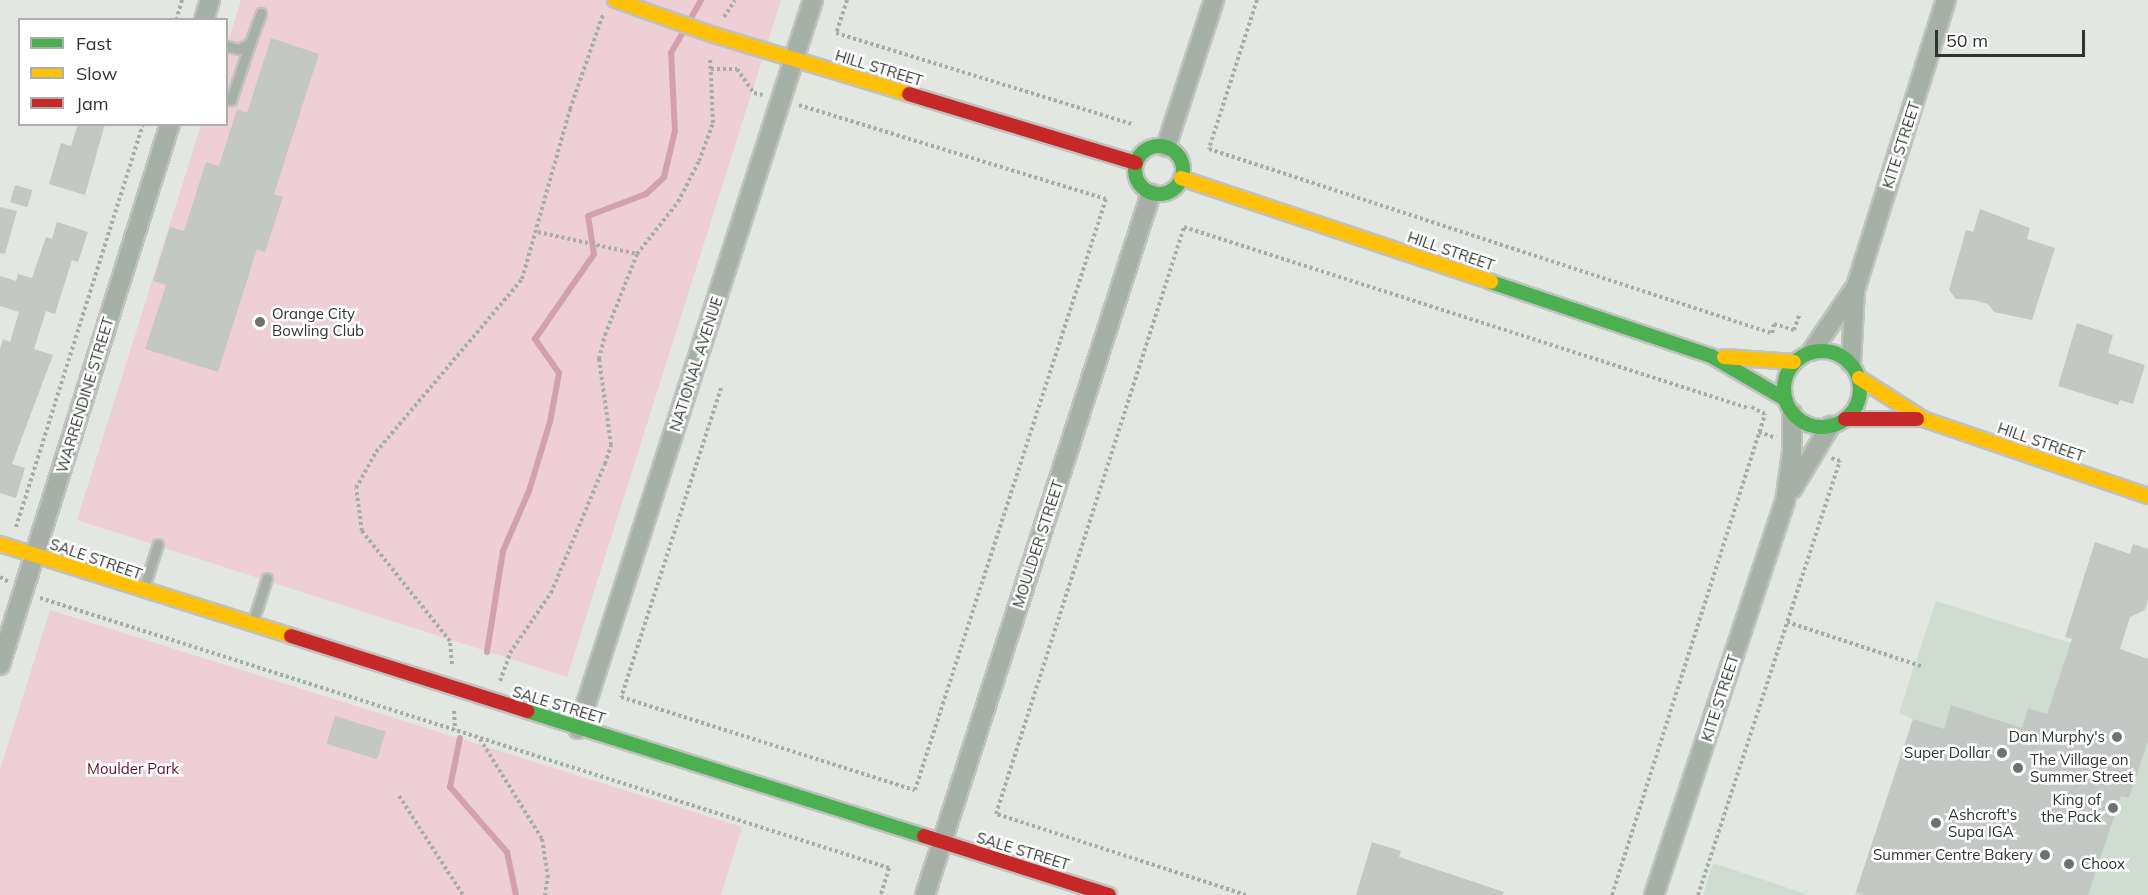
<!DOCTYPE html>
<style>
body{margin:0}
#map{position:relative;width:2148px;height:895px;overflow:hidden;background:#e2e7e2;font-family:Mulish,sans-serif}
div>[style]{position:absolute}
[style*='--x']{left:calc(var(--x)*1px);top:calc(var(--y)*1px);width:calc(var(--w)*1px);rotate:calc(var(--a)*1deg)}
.built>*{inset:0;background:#d0dcd2}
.green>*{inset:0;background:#edcfd5}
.stream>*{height:6px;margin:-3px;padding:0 3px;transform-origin:3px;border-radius:3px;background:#d2a1ae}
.building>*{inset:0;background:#c4c8c4;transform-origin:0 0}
.path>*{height:4px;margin-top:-2px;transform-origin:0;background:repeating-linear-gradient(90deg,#a4ada6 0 3px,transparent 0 6px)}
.roads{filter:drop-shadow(2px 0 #bfc2bf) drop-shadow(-2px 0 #bfc2bf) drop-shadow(0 2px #bfc2bf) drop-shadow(0 -2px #bfc2bf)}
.lane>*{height:9px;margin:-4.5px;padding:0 4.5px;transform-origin:4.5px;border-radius:4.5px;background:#a6b0a6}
.street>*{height:18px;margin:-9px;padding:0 9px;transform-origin:9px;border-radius:9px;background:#a6b0a6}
.fast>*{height:14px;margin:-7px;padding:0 7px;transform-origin:7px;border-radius:7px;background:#4caf50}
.fast>.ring{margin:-7px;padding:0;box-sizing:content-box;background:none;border:14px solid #4caf50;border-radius:50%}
.slow>*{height:14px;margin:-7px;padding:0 7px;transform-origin:7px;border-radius:7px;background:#ffc107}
.jam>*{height:14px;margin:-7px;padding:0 7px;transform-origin:7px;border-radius:7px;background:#c62828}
.dots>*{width:16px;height:16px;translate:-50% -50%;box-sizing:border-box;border:3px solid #fff;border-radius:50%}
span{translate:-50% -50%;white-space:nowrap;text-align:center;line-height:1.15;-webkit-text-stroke:5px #fff;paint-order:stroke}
.street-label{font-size:15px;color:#303431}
.poi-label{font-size:15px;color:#303431}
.left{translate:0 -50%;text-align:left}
.right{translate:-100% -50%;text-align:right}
.park-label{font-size:15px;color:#661033}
.legend{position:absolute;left:18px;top:18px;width:210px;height:108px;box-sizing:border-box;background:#fff;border:2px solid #acaead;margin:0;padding:8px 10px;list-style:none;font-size:18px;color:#303431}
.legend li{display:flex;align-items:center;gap:12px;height:30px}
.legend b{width:30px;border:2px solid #acaead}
.scale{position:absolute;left:1935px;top:30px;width:150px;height:27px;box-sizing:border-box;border:3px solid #303431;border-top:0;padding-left:8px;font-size:18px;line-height:21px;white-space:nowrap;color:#303431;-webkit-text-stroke:4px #fff;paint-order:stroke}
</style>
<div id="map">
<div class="built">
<i style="clip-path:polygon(1936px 601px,2148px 667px,2148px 895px,1855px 895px,1913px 719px,1899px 713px)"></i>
<i style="clip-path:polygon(1713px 863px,1809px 895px,1703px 895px)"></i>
</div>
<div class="green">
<i style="clip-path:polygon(241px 0,781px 0,567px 677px,77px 520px,201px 125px,226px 124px,227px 45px)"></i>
<i style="clip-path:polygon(50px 610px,742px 827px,721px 895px,0 895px,0 770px)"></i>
</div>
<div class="stream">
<i style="--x:690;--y:20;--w:23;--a:-61"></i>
<i style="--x:487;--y:652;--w:102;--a:-81"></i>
<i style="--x:503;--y:551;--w:65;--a:-66.6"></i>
<i style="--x:529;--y:491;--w:72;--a:-73.1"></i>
<i style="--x:550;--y:422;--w:50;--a:-79.6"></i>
<i style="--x:559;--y:373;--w:42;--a:-125.2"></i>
<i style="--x:535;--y:339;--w:103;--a:-55.2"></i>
<i style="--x:594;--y:254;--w:38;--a:-99"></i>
<i style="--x:588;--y:216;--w:62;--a:-20.8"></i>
<i style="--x:646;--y:194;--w:25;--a:-43"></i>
<i style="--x:664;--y:177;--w:47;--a:-76.6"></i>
<i style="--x:675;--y:131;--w:78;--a:-92.9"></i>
<i style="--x:671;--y:53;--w:24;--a:-60"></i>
<i style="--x:460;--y:738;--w:50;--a:101.5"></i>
<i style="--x:450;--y:787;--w:86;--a:48.8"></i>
<i style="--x:507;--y:852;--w:44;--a:78.2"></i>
</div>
<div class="building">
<i style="clip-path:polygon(271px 38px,319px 54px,274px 194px,283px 197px,265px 252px,257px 249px,218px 372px,145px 349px,166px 285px,153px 281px,170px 227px,184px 231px,206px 162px,219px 166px,237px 109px,247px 113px)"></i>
<i style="clip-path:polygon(78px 124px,105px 124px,85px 195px,49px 184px,61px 143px,71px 146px)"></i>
<i style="left:15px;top:185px;width:18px;height:18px;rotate:16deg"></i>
<i style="clip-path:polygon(0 207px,17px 211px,5px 254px,0 253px)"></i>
<i style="clip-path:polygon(1980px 209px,2030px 228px,2027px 239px,2055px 248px,2032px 320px,1994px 312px,1988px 304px,1973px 300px,1956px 299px,1949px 290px,1966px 230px,1973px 232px)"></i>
<i style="clip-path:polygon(57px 222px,88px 232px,78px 262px,72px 260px,55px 314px,46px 311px,34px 349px,53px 355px,12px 464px,25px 468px,16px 498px,0 493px,0 349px,3px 339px,10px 342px,19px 312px,0 306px,0 276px,16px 281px,18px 274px,32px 278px,46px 237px,52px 239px)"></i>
<i style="clip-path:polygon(2077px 323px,2113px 335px,2108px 353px,2145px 365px,2133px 404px,2120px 400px,2118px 405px,2058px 386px)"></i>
<i style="clip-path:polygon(2095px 542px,2130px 554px,2133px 544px,2148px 549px,2148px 599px,2145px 610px,2130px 617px,2120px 649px,2148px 659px,2148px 741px,2129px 798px,2121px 796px,2088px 895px,1866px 895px,1856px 892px,1913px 719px,1944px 729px,1951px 705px,2022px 728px,2028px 708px,2047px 714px,2072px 639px,2065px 637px)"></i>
<i style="left:335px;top:716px;width:53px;height:29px;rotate:17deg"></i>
<i style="clip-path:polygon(1372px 842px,1401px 851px,1399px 857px,1504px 892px,1503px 895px,1356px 895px)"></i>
</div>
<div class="path">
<i style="--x:847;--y:0;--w:35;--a:108"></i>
<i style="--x:836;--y:33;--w:309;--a:17.1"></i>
<i style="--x:1257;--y:0;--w:157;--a:107.9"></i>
<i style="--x:1209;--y:149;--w:591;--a:18.13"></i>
<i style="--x:724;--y:17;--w:20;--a:-57"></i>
<i style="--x:176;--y:20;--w:21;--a:-73"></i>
<i style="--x:711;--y:69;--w:26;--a:0"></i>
<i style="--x:737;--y:69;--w:29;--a:55"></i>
<i style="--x:754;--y:93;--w:9;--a:13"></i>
<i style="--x:538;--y:232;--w:101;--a:12.5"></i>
<i style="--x:1772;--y:333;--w:9;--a:-77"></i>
<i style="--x:1774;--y:324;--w:21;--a:17"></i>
<i style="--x:1794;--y:330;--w:18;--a:-71"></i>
<i style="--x:721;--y:388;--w:325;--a:107.9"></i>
<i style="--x:621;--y:697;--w:308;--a:17.6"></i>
<i style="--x:915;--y:790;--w:621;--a:-72.09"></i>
<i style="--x:1106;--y:199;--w:324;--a:-163"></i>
<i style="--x:1759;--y:432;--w:18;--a:19"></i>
<i style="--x:16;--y:527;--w:423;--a:-72.5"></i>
<i style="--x:0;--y:577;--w:10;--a:29"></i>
<i style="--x:40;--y:598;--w:891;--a:17.64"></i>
<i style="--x:889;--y:868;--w:28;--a:107"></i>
<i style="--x:1787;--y:622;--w:144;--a:18.2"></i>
<i style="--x:452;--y:664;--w:23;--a:-95"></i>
<i style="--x:450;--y:641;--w:141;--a:-128.7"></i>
<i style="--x:362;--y:531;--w:43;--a:-97.9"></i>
<i style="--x:356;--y:488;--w:41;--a:-60.9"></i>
<i style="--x:376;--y:452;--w:226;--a:-49.8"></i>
<i style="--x:522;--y:279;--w:177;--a:-74.2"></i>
<i style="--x:570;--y:109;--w:100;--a:-70.7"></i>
<i style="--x:500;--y:681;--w:30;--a:-70"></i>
<i style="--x:510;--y:653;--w:73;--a:-55.7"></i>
<i style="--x:551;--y:593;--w:140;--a:-67.3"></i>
<i style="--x:605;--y:464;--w:20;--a:-72"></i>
<i style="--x:611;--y:445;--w:87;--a:-97.9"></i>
<i style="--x:599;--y:359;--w:25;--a:-76"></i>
<i style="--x:605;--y:335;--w:87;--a:-68.4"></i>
<i style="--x:637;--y:254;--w:66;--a:-51.7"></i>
<i style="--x:678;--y:202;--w:46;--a:-62.9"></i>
<i style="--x:699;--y:161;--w:40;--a:-69.8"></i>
<i style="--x:713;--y:123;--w:66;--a:-92.6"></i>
<i style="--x:454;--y:711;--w:19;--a:87"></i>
<i style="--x:480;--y:739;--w:118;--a:58.2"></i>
<i style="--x:542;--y:839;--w:36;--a:81"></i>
<i style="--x:548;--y:875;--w:20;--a:99"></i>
<i style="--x:399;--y:796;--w:118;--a:57.1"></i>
<i style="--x:1246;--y:895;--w:263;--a:-162"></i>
<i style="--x:996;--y:814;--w:616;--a:-72.24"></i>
<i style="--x:1184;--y:227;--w:592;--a:17.79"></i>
<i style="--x:1612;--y:895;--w:505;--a:-72.35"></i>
<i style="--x:1765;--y:414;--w:18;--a:-153"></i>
<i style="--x:1698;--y:895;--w:457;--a:-71.9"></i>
<i style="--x:1840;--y:461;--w:9;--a:-162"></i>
</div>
<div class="roads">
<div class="lane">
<i style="--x:226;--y:46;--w:13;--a:13"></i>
<i style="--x:239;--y:49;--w:13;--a:-29"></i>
<i style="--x:250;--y:43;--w:32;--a:-70"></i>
<i style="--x:226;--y:99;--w:5;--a:11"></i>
<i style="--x:231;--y:100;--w:60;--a:-71.6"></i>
<i style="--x:144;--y:587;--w:45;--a:-72"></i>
<i style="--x:253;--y:621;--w:45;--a:-72"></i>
</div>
<div class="street">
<i style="--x:204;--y:20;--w:21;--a:-73"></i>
<i style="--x:1166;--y:147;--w:155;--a:-71.9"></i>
<i style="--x:1812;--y:351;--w:73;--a:-55.7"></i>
<i style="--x:1851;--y:363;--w:73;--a:-86.9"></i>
<i style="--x:1855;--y:290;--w:304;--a:-72.6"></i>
<i style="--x:1792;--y:489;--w:74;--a:-58.9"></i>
<i style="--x:0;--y:665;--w:567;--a:-72.56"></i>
<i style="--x:578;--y:729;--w:766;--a:-72.13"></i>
<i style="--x:925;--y:895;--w:737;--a:-72.15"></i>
<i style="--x:1654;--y:895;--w:414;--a:-71.6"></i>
<i style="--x:1785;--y:502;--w:49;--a:-81.9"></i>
<i style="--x:1792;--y:453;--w:40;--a:-90"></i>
</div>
<div class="fast">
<i class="ring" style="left:1135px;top:146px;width:34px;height:34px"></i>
<i style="--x:1491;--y:282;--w:232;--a:18.6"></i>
<i style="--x:1711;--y:356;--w:86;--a:30.2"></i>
<i class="ring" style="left:1784px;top:351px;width:62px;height:62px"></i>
<i style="--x:527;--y:711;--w:416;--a:17.5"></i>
</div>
<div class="slow">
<i style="--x:615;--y:0;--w:105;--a:19.5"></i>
<i style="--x:714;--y:35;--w:204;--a:16.8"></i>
<i style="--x:1181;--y:178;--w:327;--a:18.5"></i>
<i style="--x:1724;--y:357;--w:70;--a:4.1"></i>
<i style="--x:1859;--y:378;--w:76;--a:32.6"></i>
<i style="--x:1923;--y:419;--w:238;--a:18.9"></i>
<i style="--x:0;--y:544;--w:305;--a:17.5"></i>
</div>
<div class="jam">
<i style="--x:909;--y:94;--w:237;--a:16.9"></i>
<i style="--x:1845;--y:419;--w:72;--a:0"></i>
<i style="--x:291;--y:636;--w:248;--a:17.6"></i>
<i style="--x:924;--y:836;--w:194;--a:17.7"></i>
</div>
</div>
<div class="dots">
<i style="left:260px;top:322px;background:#6e736f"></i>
<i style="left:2117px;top:737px;background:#6e736f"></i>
<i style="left:2002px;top:753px;background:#6e736f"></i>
<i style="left:2018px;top:768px;background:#6e736f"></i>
<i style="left:2113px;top:808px;background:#6e736f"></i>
<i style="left:1936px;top:823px;background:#6e736f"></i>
<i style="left:2045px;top:855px;background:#6e736f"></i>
<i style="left:2069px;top:864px;background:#6e736f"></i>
</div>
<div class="street-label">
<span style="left:879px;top:68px;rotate:17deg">HILL STREET</span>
<span style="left:1901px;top:145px;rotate:-72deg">KITE STREET</span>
<span style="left:1451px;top:251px;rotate:19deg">HILL STREET</span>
<span style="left:696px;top:364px;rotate:-72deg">NATIONAL AVENUE</span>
<span style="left:85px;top:395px;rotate:-73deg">WARRENDINE STREET</span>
<span style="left:2041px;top:442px;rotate:19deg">HILL STREET</span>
<span style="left:1038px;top:544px;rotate:-72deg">MOULDER STREET</span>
<span style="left:96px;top:559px;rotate:19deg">SALE STREET</span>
<span style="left:1720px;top:698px;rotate:-72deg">KITE STREET</span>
<span style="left:559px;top:705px;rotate:17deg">SALE STREET</span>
<span style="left:1023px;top:851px;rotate:17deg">SALE STREET</span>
</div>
<div class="poi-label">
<span class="left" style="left:272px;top:322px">Orange City<br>Bowling Club</span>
<span class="right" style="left:2105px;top:737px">Dan Murphy's</span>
<span class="right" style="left:1990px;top:753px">Super Dollar</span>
<span class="left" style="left:2030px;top:768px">The Village on<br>Summer Street</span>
<span class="right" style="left:2101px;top:808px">King of<br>the Pack</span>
<span class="left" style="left:1948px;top:823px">Ashcroft's<br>Supa IGA</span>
<span class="right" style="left:2033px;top:855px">Summer Centre Bakery</span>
<span class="left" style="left:2081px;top:864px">Choox</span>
</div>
<div class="park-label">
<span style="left:133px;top:769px">Moulder Park</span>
</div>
<ul class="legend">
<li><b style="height:8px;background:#4caf50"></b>Fast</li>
<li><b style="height:8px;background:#ffc107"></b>Slow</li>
<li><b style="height:8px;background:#c62828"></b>Jam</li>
</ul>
<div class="scale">50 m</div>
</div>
